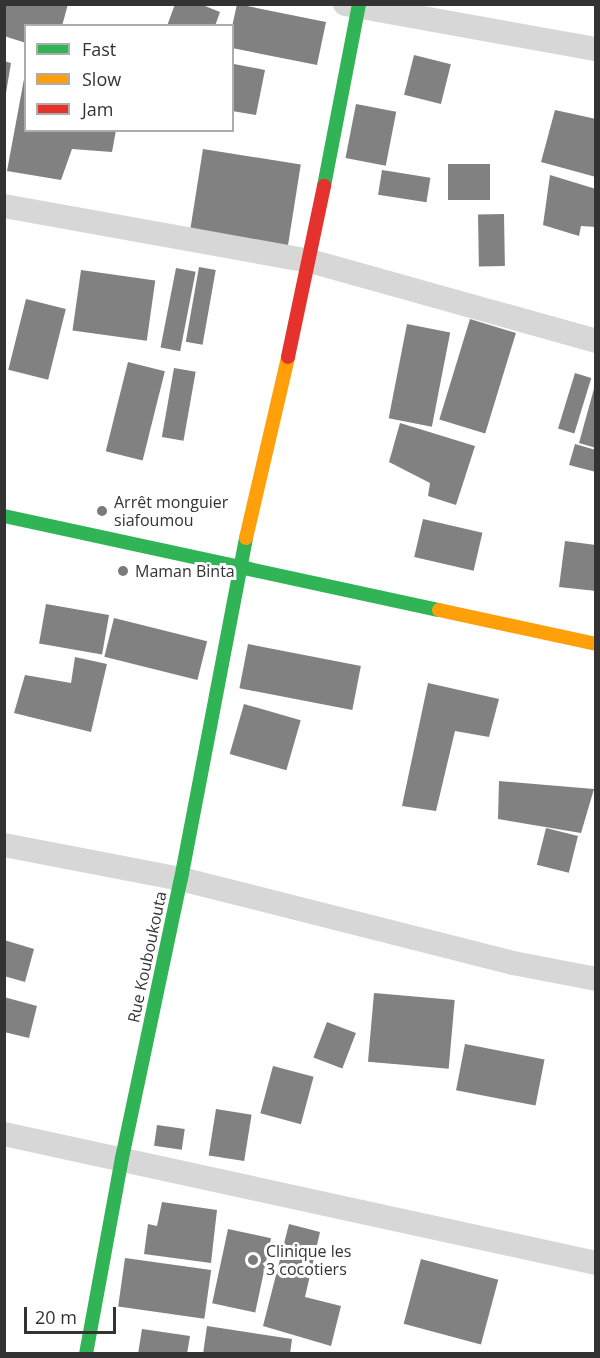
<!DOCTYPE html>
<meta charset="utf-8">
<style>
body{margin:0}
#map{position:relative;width:600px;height:1358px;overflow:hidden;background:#fff;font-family:"Open Sans",sans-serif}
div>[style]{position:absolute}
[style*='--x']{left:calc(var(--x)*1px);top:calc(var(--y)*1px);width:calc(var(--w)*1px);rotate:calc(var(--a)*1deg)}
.building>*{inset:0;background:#818181;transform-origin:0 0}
.street>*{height:24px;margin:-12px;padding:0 12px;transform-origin:12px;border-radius:12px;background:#d7d7d7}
.fast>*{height:14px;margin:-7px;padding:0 7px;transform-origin:7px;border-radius:7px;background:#30b455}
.slow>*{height:14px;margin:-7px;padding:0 7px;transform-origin:7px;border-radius:7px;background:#ff9f0a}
.jam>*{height:14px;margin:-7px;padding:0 7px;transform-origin:7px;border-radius:7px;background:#e5322d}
.dots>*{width:16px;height:16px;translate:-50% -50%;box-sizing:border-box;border:3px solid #fff;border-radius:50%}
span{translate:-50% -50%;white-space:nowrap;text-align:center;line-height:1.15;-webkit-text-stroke:6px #fff;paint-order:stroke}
.poi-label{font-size:16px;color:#333}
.left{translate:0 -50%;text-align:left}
.street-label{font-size:16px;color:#333}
.frame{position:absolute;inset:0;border:6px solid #333;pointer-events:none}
.legend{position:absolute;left:24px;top:24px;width:210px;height:108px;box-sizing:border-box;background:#fff;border:2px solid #adadad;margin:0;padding:8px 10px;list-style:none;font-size:18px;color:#333}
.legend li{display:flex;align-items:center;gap:12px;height:30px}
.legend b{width:30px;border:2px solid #adadad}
.scale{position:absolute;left:24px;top:1307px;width:92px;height:27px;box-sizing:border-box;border:3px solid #333;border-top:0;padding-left:8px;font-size:18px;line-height:21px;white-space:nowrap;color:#333;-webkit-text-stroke:4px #fff;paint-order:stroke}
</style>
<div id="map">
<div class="building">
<i style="clip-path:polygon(4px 4px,68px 4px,62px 26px,26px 26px,26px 43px,4px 36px)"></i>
<i style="clip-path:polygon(175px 4px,200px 4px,220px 12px,215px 26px,167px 26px)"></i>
<i style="clip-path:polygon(237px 4px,326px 22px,317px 65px,232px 48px,232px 27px)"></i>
<i style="left:414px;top:55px;width:38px;height:41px;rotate:14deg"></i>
<i style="clip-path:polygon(4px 61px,11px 63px,6px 93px,4px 92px)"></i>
<i style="clip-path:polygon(234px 64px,265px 70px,256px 115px,232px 111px)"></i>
<i style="clip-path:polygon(24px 79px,26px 130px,116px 130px,112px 152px,72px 149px,61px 180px,7px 171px)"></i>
<i style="left:356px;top:104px;width:41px;height:55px;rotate:11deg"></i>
<i style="clip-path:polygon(555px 110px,596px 119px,596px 177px,541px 162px)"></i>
<i style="left:203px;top:149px;width:99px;height:83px;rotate:9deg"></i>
<i style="left:448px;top:164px;width:42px;height:36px"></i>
<i style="left:382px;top:170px;width:49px;height:25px;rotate:9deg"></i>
<i style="clip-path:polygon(550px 175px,596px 189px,596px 227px,581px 226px,579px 236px,543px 225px)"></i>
<i style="left:504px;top:214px;width:52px;height:26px;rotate:89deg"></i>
<i style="left:199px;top:267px;width:17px;height:76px;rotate:10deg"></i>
<i style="left:176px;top:268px;width:20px;height:81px;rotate:11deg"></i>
<i style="left:81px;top:270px;width:75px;height:61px;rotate:8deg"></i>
<i style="left:26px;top:299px;width:41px;height:73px;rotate:14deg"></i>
<i style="left:470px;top:319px;width:48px;height:105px;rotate:17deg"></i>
<i style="left:407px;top:324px;width:44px;height:96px;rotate:11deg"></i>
<i style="left:128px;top:362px;width:38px;height:92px;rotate:14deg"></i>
<i style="left:174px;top:368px;width:22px;height:70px;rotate:10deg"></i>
<i style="left:575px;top:373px;width:17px;height:58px;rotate:17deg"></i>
<i style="clip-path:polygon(595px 385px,596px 385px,596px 448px,579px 443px)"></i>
<i style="clip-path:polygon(400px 423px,475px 446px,456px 505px,428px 496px,430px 483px,389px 462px)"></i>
<i style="clip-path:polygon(575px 444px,596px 450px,596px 472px,569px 465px)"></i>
<i style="left:423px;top:519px;width:61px;height:39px;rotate:13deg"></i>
<i style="clip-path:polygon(565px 541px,596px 545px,596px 591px,559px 587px)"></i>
<i style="left:46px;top:604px;width:64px;height:40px;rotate:10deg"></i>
<i style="left:114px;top:618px;width:96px;height:40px;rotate:14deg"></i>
<i style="left:248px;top:644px;width:115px;height:45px;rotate:11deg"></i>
<i style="clip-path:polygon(75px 657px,107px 664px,91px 732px,14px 713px,25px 675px,71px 683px)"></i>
<i style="clip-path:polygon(428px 683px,499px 699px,489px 737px,455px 731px,436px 811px,402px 806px)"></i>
<i style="left:244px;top:704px;width:59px;height:52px;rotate:16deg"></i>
<i style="clip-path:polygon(499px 781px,594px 789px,581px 833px,498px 819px)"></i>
<i style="left:546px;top:828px;width:33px;height:38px;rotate:14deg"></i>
<i style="clip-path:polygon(4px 940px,34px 949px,25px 982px,4px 976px)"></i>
<i style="left:374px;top:993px;width:81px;height:69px;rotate:5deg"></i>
<i style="clip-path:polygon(4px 997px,37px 1006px,29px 1038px,4px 1032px)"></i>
<i style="left:327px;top:1022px;width:31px;height:38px;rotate:21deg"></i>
<i style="left:465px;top:1044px;width:81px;height:47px;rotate:11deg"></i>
<i style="left:273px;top:1066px;width:42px;height:49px;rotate:15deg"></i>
<i style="left:216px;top:1109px;width:36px;height:47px;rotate:9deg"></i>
<i style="left:157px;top:1125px;width:28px;height:21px;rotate:8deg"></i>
<i style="clip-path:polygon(162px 1202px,217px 1210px,211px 1263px,144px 1254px,148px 1224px,157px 1226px)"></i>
<i style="clip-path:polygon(289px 1224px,320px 1232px,305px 1297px,341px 1306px,331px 1346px,263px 1326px)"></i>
<i style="left:228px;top:1229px;width:44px;height:76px;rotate:12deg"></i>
<i style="left:125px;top:1258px;width:87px;height:49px;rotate:8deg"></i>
<i style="left:421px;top:1259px;width:80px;height:67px;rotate:15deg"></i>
<i style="clip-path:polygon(207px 1326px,292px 1339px,290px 1354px,203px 1354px)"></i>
<i style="clip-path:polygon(142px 1329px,190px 1336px,187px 1354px,138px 1354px)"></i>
</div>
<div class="street">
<i style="--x:345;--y:4;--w:255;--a:10.2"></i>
<i style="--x:4;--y:206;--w:311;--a:10.2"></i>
<i style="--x:310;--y:261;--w:297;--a:15.6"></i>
<i style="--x:4;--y:845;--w:180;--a:10.9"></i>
<i style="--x:181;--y:879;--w:342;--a:14.2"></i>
<i style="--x:513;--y:963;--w:85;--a:10.9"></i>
<i style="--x:4;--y:1134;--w:606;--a:12.29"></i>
</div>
<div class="fast">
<i style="--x:324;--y:186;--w:185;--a:-79.1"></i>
<i style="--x:4;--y:516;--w:445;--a:12.2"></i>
<i style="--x:86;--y:1354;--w:199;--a:-79.6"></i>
<i style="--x:122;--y:1158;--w:285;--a:-78.1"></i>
<i style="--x:181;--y:879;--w:347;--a:-79.2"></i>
</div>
<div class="slow">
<i style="--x:246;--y:538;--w:186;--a:-76.9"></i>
<i style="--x:439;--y:610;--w:161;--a:12.2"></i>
</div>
<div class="jam">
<i style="--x:288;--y:357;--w:175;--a:-78.1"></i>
</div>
<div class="dots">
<i style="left:102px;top:511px;background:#7a7a7a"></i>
<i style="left:123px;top:571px;background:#7a7a7a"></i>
<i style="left:253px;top:1260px;background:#7a7a7a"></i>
</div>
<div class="poi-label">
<span class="left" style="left:114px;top:511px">Arrêt monguier<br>siafoumou</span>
<span class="left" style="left:135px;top:571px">Maman Binta</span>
<span class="left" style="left:266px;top:1260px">Clinique les<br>3 cocotiers</span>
</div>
<div class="street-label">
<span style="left:147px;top:957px;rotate:-78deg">Rue Kouboukouta</span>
</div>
<div class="frame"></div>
<ul class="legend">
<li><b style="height:8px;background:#30b455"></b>Fast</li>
<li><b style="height:8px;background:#ff9f0a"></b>Slow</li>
<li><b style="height:8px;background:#e5322d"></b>Jam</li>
</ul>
<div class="scale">20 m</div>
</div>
